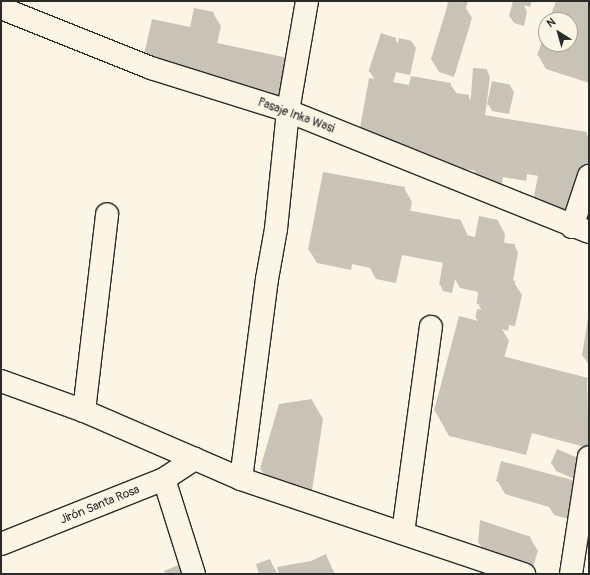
<!DOCTYPE html>
<meta charset="utf-8">
<style>
body{margin:0}
#map{position:relative;width:590px;height:575px;overflow:hidden;background:#fcf5e5;font-family:Pangolin,sans-serif}
div>[style]{position:absolute}
[style*='--x']{left:calc(var(--x)*1px);top:calc(var(--y)*1px);width:calc(var(--w)*1px);rotate:calc(var(--a)*1deg)}
.shadow>*{inset:0;background:#0003}
.building>*{inset:0;background:#c8c3b7;transform-origin:0 0}
.roads{filter:drop-shadow(1px 0 #2b2b2b) drop-shadow(-1px 0 #2b2b2b) drop-shadow(0 1px #2b2b2b) drop-shadow(0 -1px #2b2b2b)}
.street>*{height:22px;margin:-11px;padding:0 11px;transform-origin:11px;border-radius:11px;background:#fcf5e5}
.secondary>*{height:22px;margin:-11px;padding:0 11px;transform-origin:11px;border-radius:11px;background:#fcf5e5}
span{translate:-50% -50%;white-space:nowrap;text-align:center;line-height:1.15;-webkit-text-stroke:3px #fcf5e5;paint-order:stroke}
.street-label{font-size:12px;color:#2b2b2b}
.frame{position:absolute;inset:0;border:2px solid #2b2b2b;pointer-events:none}
.north{position:absolute;left:538px;top:12px;width:40px;height:40px;box-sizing:border-box;background:#fcf5e5;border:1px solid #a8a49b;border-radius:50%;rotate:323deg;font-size:11px;font-weight:700;line-height:16px;text-align:center;color:#2b2b2b}
.north::after{content:'';display:block;margin:auto;width:14px;height:18px;background:#2b2b2b;clip-path:polygon(50% 0,100% 100%,50% 72%,0 100%)}
</style>
<div id="map">
<div class="shadow">
<i style="clip-path:polygon(449px 1px,468px 1px,466px 8px,472px 18px,454px 77px,439px 72px,431px 59px)"></i>
<i style="clip-path:polygon(517px 1px,532px 1px,530px 7px,524px 5px,527px 12px,524px 26px,514px 23px,510px 17px,519px 4px)"></i>
<i style="clip-path:polygon(557px 1px,589px 1px,589px 83px,546px 69px,538px 55px,546px 33px,546px 44px,570px 44px,570px 20px,550px 20px)"></i>
<i style="clip-path:polygon(213px 13px,221px 26px,217px 44px,287px 59px,289px 100px,152px 72px,191px 28px)"></i>
<i style="clip-path:polygon(395px 39px,398px 44px,412px 42px,416px 48px,410px 75px,396px 72px,393px 83px,410px 86px,450px 84px,457px 94px,468px 96px,470px 100px,487px 70px,490px 77px,485px 116px,586px 133px,589px 139px,589px 173px,580px 221px,542px 214px,539px 176px,527px 174px,526px 181px,503px 177px,501px 189px,484px 186px,476px 171px,367px 152px,375px 80px,369px 71px)"></i>
<i style="clip-path:polygon(510px 86px,514px 92px,509px 114px,492px 111px,488px 103px)"></i>
<i style="clip-path:polygon(404px 188px,412px 202px,410px 212px,461px 221px,468px 236px,476px 238px,498px 221px,505px 234px,504px 244px,514px 245px,518px 252px,513px 281px,522px 295px,515px 326px,509px 325px,508px 331px,502px 329px,509px 341px,504px 358px,587px 379px,589px 448px,532px 433px,526px 455px,449px 436px,435px 411px,453px 343px,479px 322px,476px 318px,482px 311px,478px 303px,479px 292px,460px 288px,455px 279px,452px 293px,443px 291px,440px 284px,444px 263px,402px 255px,396px 283px,376px 279px,370px 268px,352px 264px,351px 270px,317px 263px,309px 250px)"></i>
<i style="clip-path:polygon(589px 319px,589px 365px,583px 356px)"></i>
<i style="clip-path:polygon(312px 400px,323px 419px,310px 504px,273px 488px,261px 469px)"></i>
<i style="clip-path:polygon(579px 459px,577px 480px,556px 471px,552px 464px)"></i>
<i style="clip-path:polygon(497px 480px,576px 482px,576px 521px,554px 515px,549px 507px,505px 494px)"></i>
<i style="clip-path:polygon(530px 538px,538px 551px,532px 570px,487px 556px,479px 543px)"></i>
<i style="clip-path:polygon(326px 555px,335px 574px,280px 574px,311px 562px)"></i>
<i style="clip-path:polygon(270px 561px,278px 574px,260px 574px)"></i>
</div>
<div class="building">
<i style="left:448px;top:1px;width:17px;height:61px;rotate:10deg"></i>
<i style="left:513px;top:1px;width:11px;height:16px;rotate:15deg"></i>
<i style="clip-path:polygon(556px 1px,589px 1px,589px 72px,537px 55px,546px 31px,546px 44px,570px 44px,570px 20px,549px 20px)"></i>
<i style="clip-path:polygon(194px 8px,214px 12px,208px 41px,288px 58px,281px 87px,143px 59px,152px 19px,190px 27px)"></i>
<i style="left:381px;top:33px;width:16px;height:40px;rotate:18deg"></i>
<i style="left:399px;top:38px;width:13px;height:29px;rotate:13deg"></i>
<i style="left:473px;top:68px;width:14px;height:40px;rotate:4deg"></i>
<i style="clip-path:polygon(411px 76px,451px 83px,449px 92px,469px 95px,466px 112px,587px 132px,573px 208px,533px 201px,540px 165px,519px 161px,518px 168px,496px 164px,494px 176px,475px 173px,477px 159px,358px 139px,369px 78px,409px 85px)"></i>
<i style="left:492px;top:81px;width:19px;height:24px;rotate:12deg"></i>
<i style="clip-path:polygon(323px 172px,405px 187px,401px 209px,461px 220px,459px 233px,475px 237px,479px 216px,498px 220px,486px 282px,451px 275px,449px 286px,439px 285px,443px 262px,453px 264px,455px 254px,394px 242px,389px 270px,368px 266px,370px 256px,345px 251px,344px 257px,308px 250px)"></i>
<i style="left:496px;top:242px;width:19px;height:31px;rotate:6deg"></i>
<i style="left:495px;top:276px;width:21px;height:33px;rotate:14deg"></i>
<i style="left:479px;top:283px;width:10px;height:21px;rotate:6deg"></i>
<i style="left:477px;top:309px;width:31px;height:9px;rotate:11deg"></i>
<i style="clip-path:polygon(459px 316px,502px 327px,494px 354px,588px 378px,576px 424px,518px 410px,512px 432px,434px 411px)"></i>
<i style="clip-path:polygon(588px 318px,589px 318px,589px 357px,582px 356px)"></i>
<i style="clip-path:polygon(312px 399px,299px 485px,260px 469px,279px 404px)"></i>
<i style="left:557px;top:449px;width:25px;height:16px;rotate:23deg"></i>
<i style="clip-path:polygon(501px 461px,576px 481px,569px 508px,546px 502px,548px 495px,496px 481px)"></i>
<i style="clip-path:polygon(480px 520px,531px 537px,524px 557px,478px 543px)"></i>
<i style="clip-path:polygon(326px 554px,333px 574px,315px 574px,311px 561px)"></i>
<i style="clip-path:polygon(270px 559px,276px 574px,259px 574px,256px 564px)"></i>
<i style="clip-path:polygon(311px 561px,313px 574px,279px 574px,277px 567px)"></i>
<i style="clip-path:polygon(183px 563px,185px 574px,165px 574px,164px 571px)"></i>
</div>
<div class="roads">
<div class="street">
<i style="--x:1;--y:8;--w:162;--a:21.8"></i>
<i style="--x:151;--y:68;--w:144;--a:17.4"></i>
<i style="--x:288;--y:111;--w:324;--a:21.9"></i>
<i style="--x:572;--y:227;--w:54;--a:-71.6"></i>
<i style="--x:1;--y:381;--w:88;--a:19.9"></i>
<i style="--x:84;--y:411;--w:121;--a:23.4"></i>
<i style="--x:84;--y:411;--w:198;--a:-83.3"></i>
<i style="--x:164;--y:479;--w:100;--a:72.5"></i>
<i style="--x:241;--y:479;--w:202;--a:-82.6"></i>
<i style="--x:267;--y:279;--w:51;--a:-79.8"></i>
<i style="--x:276;--y:229;--w:119;--a:-84.2"></i>
<i style="--x:288;--y:111;--w:112;--a:-80.2"></i>
<i style="--x:403;--y:533;--w:208;--a:-82.3"></i>
<i style="--x:571;--y:574;--w:118;--a:-81.3"></i>
</div>
<div class="secondary">
<i style="--x:1;--y:544;--w:175;--a:-21.7"></i>
<i style="--x:164;--y:479;--w:37;--a:-33"></i>
<i style="--x:195;--y:459;--w:50;--a:23.5"></i>
<i style="--x:241;--y:479;--w:299;--a:18.6"></i>
</div>
</div>
<div class="street-label">
<span style="left:296px;top:116px;rotate:20deg">Pasaje Inka Wasi</span>
<span style="left:100px;top:505px;rotate:-22deg">Jirón Santa Rosa</span>
</div>
<div class="frame"></div>
<div class="north">N</div>
</div>
